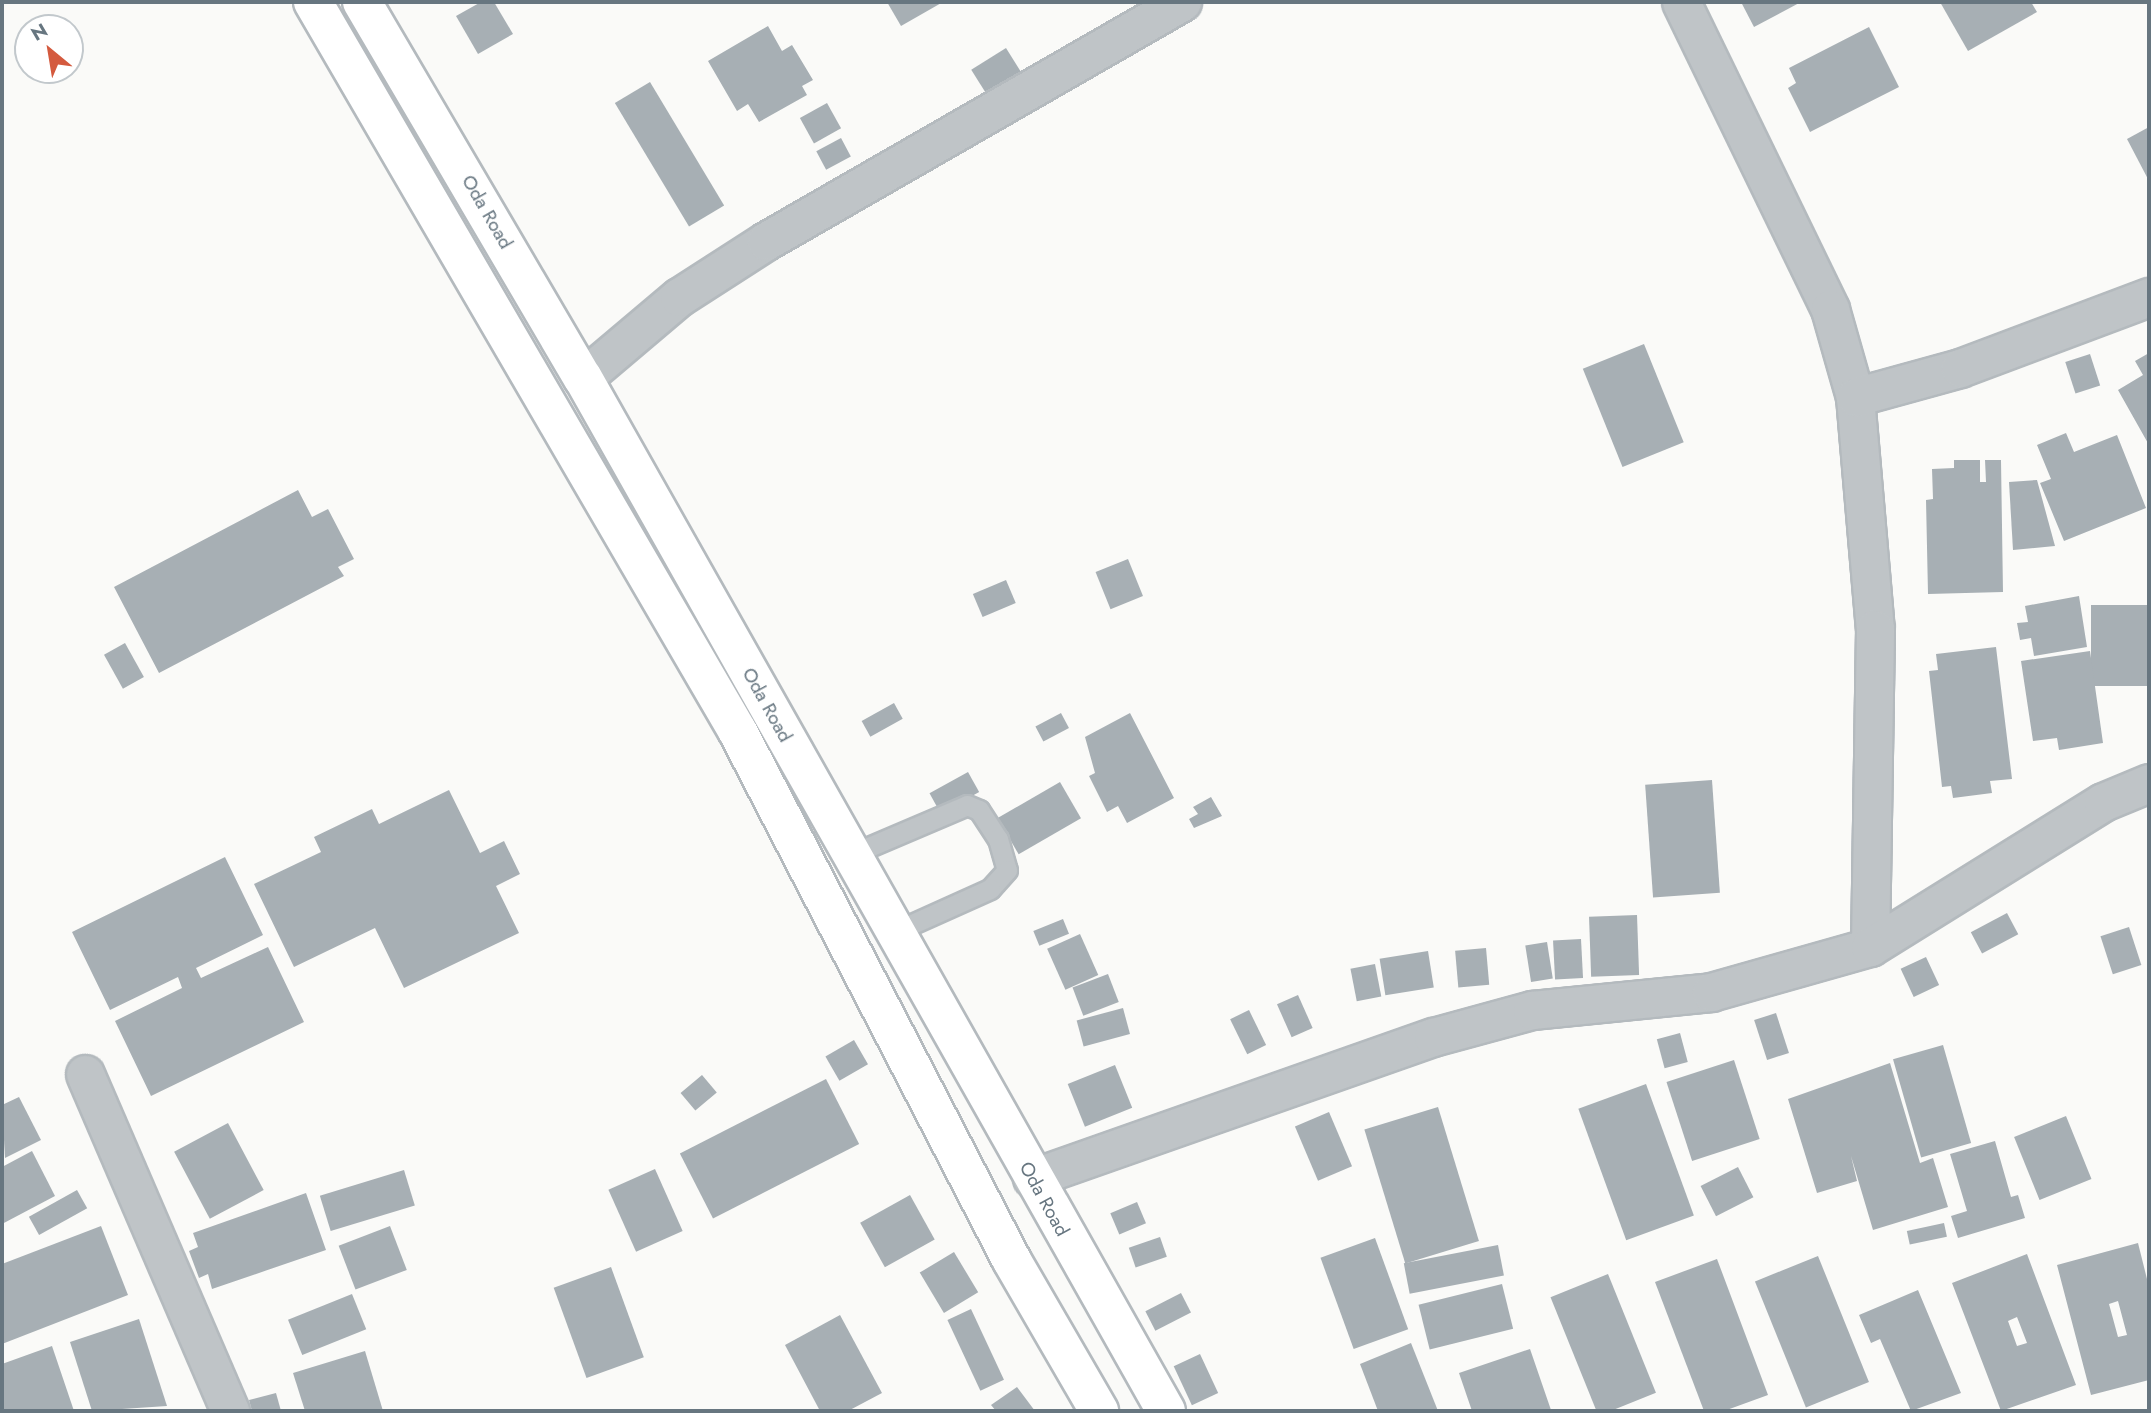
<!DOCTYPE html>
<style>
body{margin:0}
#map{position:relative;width:2151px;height:1413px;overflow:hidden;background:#fafaf8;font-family:Jost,sans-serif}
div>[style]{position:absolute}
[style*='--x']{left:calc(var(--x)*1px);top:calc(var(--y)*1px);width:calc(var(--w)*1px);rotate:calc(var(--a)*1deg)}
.building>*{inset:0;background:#a7afb4;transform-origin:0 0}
.roads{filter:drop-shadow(2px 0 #b4babe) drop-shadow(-2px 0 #b4babe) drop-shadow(0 2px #b4babe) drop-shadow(0 -2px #b4babe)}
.lane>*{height:19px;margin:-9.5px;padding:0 9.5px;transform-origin:9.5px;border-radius:9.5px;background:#bfc4c7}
.street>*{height:37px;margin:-18.5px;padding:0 18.5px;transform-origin:18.5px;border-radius:18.5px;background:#bfc4c7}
.secondary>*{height:38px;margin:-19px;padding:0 19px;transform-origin:19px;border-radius:19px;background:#fff}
span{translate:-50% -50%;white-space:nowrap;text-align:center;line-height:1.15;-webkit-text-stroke:7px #fff;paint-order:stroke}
.street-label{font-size:19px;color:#677680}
.frame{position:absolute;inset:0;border:4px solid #677680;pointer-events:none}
.north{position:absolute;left:14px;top:14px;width:70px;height:70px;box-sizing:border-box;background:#fff;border:2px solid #c2c8cc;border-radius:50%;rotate:330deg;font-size:19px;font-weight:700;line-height:28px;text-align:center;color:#677680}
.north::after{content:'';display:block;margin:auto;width:24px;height:32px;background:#d45a3e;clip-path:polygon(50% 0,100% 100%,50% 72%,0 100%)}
</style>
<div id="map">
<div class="building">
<i style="clip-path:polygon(481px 2px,494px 2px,513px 34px,478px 54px,456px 16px)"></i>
<i style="clip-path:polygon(887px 2px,943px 2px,901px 26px)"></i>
<i style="clip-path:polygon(1741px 2px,1801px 2px,1754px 27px)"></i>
<i style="clip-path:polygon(1940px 2px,2031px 2px,2037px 12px,1968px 51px)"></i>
<i style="clip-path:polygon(768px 26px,782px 51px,792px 45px,813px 80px,802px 86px,807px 95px,759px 122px,748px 104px,737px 111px,708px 61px)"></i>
<i style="clip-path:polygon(1869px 27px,1899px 87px,1810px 132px,1788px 88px,1796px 83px,1789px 68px)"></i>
<i style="left:1006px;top:48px;width:34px;height:41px;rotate:58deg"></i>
<i style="left:650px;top:82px;width:144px;height:41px;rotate:59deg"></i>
<i style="left:827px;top:103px;width:29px;height:31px;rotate:61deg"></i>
<i style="clip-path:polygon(2149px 127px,2149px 181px,2127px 139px)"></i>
<i style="left:841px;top:138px;width:21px;height:28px;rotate:62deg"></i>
<i style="left:1644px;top:344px;width:106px;height:66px;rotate:68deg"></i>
<i style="clip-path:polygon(2149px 353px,2149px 445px,2118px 390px,2143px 375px,2135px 361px)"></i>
<i style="left:2090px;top:354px;width:33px;height:26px;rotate:72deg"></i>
<i style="clip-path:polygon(2066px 433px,2074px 452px,2117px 435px,2146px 508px,2064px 541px,2040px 483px,2051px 479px,2037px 445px)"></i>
<i style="clip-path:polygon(1954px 460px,1980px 460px,1980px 482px,1986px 482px,1985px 460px,2001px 460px,2003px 592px,1928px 594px,1926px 500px,1933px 499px,1932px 469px,1954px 468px)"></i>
<i style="clip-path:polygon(2037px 480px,2055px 546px,2013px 550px,2009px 482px)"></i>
<i style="clip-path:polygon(298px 490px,312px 517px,328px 509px,354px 559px,338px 567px,344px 576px,159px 673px,114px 587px)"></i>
<i style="left:1128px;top:559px;width:40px;height:35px;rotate:68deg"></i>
<i style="left:1006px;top:580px;width:25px;height:36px;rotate:67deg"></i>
<i style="clip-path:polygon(2079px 596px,2087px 647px,2034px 656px,2031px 638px,2020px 640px,2017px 623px,2028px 622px,2025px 606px)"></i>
<i style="left:2149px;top:605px;width:81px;height:58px;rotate:90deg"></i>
<i style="left:125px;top:643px;width:39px;height:24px;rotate:61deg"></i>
<i style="clip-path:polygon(1996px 647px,2012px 779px,1990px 781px,1992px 793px,1953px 798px,1951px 786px,1942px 787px,1929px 671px,1938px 670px,1936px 654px)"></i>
<i style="clip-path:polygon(2090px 651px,2103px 743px,2059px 750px,2057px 738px,2033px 741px,2021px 661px)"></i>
<i style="left:894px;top:703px;width:18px;height:37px;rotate:61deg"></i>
<i style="left:1061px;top:713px;width:17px;height:29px;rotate:62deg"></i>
<i style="clip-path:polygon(1130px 713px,1174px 798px,1127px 823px,1118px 806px,1107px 812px,1089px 776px,1095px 773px,1085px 737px)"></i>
<i style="left:968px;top:772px;width:23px;height:44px;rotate:61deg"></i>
<i style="left:1712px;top:780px;width:113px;height:67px;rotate:86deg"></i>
<i style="left:1060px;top:782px;width:42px;height:72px;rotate:60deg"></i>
<i style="clip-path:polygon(449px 790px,480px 853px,504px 841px,520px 874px,496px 886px,519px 933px,404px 988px,375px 928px,294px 967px,254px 884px,321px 852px,314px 837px,372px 809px,379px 824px)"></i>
<i style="clip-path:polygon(1211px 797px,1222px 816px,1194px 828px,1189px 819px,1198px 814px,1193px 807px)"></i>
<i style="clip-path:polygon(225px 857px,263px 935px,196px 968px,201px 978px,268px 947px,304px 1022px,151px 1096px,115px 1021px,182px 988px,178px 977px,110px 1010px,72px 932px)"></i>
<i style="left:2007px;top:913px;width:24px;height:41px;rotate:62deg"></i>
<i style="left:1637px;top:915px;width:60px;height:48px;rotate:88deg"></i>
<i style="left:1063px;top:919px;width:16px;height:32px;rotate:68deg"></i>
<i style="left:2129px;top:927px;width:40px;height:30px;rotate:72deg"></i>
<i style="left:1080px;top:934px;width:45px;height:36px;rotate:66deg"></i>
<i style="left:1581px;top:939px;width:39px;height:28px;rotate:87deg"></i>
<i style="left:1547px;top:942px;width:37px;height:22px;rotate:81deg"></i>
<i style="left:1486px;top:948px;width:37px;height:31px;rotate:85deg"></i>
<i style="left:1428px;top:951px;width:37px;height:49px;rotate:81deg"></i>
<i style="left:1926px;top:957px;width:31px;height:28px;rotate:65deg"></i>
<i style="left:1375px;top:964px;width:33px;height:25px;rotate:79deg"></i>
<i style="left:1108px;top:974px;width:30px;height:38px;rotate:69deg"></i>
<i style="left:1298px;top:995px;width:36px;height:23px;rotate:66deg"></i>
<i style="left:1123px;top:1008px;width:27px;height:48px;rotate:75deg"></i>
<i style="left:1249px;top:1010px;width:39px;height:21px;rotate:64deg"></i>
<i style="left:1776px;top:1013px;width:42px;height:23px;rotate:72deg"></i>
<i style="left:1680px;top:1033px;width:30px;height:24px;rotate:75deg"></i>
<i style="left:854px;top:1040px;width:28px;height:33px;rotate:60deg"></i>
<i style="left:1943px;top:1045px;width:102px;height:52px;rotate:74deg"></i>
<i style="left:1734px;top:1060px;width:83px;height:71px;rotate:72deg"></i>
<i style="clip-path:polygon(1890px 1063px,1920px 1163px,1933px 1158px,1948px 1207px,1873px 1230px,1851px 1156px,1857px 1181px,1817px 1193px,1788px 1099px)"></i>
<i style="left:1115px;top:1065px;width:46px;height:51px;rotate:68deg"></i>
<i style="left:702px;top:1075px;width:23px;height:28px;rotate:50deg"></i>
<i style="left:826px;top:1079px;width:73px;height:164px;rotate:63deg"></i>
<i style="left:1646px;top:1084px;width:140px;height:72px;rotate:70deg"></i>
<i style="clip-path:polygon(19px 1097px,41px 1140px,5px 1158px,2px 1105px)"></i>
<i style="left:1438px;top:1107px;width:140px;height:77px;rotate:73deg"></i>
<i style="left:1329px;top:1112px;width:59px;height:37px;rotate:67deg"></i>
<i style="left:2066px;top:1116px;width:68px;height:56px;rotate:68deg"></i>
<i style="left:228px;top:1123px;width:76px;height:61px;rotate:62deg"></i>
<i style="clip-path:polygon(1995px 1141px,2011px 1197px,2018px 1195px,2025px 1218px,1958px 1238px,1951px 1216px,1967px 1211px,1950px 1154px)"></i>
<i style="clip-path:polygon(32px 1151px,55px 1196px,2px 1224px,2px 1167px)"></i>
<i style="left:1738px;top:1167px;width:34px;height:42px;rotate:63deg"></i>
<i style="left:655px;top:1169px;width:68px;height:51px;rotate:66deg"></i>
<i style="left:404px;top:1170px;width:37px;height:88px;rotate:73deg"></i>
<i style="left:77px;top:1190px;width:21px;height:55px;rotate:61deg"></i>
<i style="clip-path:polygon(306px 1193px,326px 1250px,212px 1289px,208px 1274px,199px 1278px,189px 1251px,198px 1247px,193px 1233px)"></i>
<i style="left:910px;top:1195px;width:51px;height:57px;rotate:61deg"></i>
<i style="left:1137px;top:1202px;width:23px;height:29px;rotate:67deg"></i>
<i style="left:1944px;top:1223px;width:14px;height:38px;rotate:78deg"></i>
<i style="clip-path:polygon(101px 1226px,128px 1295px,2px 1344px,2px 1264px)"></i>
<i style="left:390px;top:1226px;width:47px;height:55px;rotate:69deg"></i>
<i style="left:1160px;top:1237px;width:21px;height:33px;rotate:71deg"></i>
<i style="left:1375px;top:1238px;width:97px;height:58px;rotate:70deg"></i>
<i style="clip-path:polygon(evenodd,2138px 1243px,2149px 1287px,2149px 1380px,2091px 1395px,2057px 1265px,2138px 1243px,2118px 1301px,2127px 1335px,2118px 1337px,2109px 1304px,2118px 1301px)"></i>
<i style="left:1498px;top:1245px;width:31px;height:96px;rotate:79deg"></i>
<i style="left:954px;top:1252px;width:47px;height:40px;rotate:59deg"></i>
<i style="clip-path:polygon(evenodd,2027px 1254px,2076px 1385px,2001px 1411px,1952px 1283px,2027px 1254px,2017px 1317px,2027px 1343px,2017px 1346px,2008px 1321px,2017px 1317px)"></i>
<i style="left:1818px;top:1256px;width:136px;height:68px;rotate:68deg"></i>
<i style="clip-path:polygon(1717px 1259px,1768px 1395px,1724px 1411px,1704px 1411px,1655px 1282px)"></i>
<i style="left:611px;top:1267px;width:96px;height:61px;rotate:70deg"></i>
<i style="left:1608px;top:1274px;width:128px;height:62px;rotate:68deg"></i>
<i style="left:1502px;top:1284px;width:46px;height:86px;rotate:76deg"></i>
<i style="clip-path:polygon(1918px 1290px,1961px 1393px,1911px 1411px,1880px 1339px,1871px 1343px,1859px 1315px)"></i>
<i style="left:1181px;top:1293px;width:22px;height:40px;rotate:63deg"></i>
<i style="left:352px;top:1294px;width:38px;height:69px;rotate:68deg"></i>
<i style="left:971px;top:1309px;width:78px;height:26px;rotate:65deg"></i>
<i style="clip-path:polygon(840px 1315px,882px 1393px,848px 1411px,820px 1411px,785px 1345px)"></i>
<i style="clip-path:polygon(139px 1319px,167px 1406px,92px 1411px,70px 1342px)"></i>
<i style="clip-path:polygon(1411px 1343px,1438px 1411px,1378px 1411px,1360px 1364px)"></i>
<i style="clip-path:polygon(52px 1346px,74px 1411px,2px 1411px,2px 1364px)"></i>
<i style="clip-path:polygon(1530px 1349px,1551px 1410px,1472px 1411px,1459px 1373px)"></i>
<i style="clip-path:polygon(365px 1351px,383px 1411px,305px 1411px,293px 1373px)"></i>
<i style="left:1200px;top:1354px;width:43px;height:29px;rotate:65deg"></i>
<i style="clip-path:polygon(1017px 1387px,1035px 1411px,996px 1411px,991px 1405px)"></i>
<i style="clip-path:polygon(276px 1393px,281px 1411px,252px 1411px,249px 1400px)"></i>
</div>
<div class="roads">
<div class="lane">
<i style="--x:850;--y:855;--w:127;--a:-23.1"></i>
<i style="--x:967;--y:805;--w:13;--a:23"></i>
<i style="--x:979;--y:810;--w:35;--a:57"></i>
<i style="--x:998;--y:839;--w:32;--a:74"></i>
<i style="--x:1007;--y:870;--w:25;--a:132"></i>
<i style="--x:990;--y:889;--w:107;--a:155.8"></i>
</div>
<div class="street">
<i style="--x:1681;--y:2;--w:341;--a:64.1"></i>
<i style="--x:1830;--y:309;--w:91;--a:74.1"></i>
<i style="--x:1855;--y:397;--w:233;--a:85.1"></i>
<i style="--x:1875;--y:629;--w:318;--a:90.9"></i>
<i style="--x:583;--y:378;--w:126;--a:-40.2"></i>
<i style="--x:679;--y:297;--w:103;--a:-32.8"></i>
<i style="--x:766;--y:241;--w:480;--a:-29.9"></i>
<i style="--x:1855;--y:397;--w:109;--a:-15.4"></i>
<i style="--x:1960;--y:368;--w:202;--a:-20.6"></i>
<i style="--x:85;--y:1074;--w:367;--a:66.7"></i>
<i style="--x:1032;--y:1178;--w:425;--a:-19.4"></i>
<i style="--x:1433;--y:1037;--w:103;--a:-15.3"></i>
<i style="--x:1532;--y:1010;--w:180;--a:-5.7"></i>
<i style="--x:1711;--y:992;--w:165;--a:-15.8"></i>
<i style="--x:1870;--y:947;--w:274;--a:-31.9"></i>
<i style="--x:2103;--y:802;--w:50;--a:-22.4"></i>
</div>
<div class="secondary">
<i style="--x:313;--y:2;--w:845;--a:59.79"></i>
<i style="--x:738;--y:732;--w:594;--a:62.61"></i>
<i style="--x:1011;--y:1259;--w:176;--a:59.9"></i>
<i style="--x:362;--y:2;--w:436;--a:59.6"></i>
<i style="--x:583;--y:378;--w:1186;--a:60.56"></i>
</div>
</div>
<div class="street-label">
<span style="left:487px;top:212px;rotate:60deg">Oda Road</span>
<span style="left:767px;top:705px;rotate:61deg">Oda Road</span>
<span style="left:1044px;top:1199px;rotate:61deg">Oda Road</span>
</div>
<div class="frame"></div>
<div class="north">N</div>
</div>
